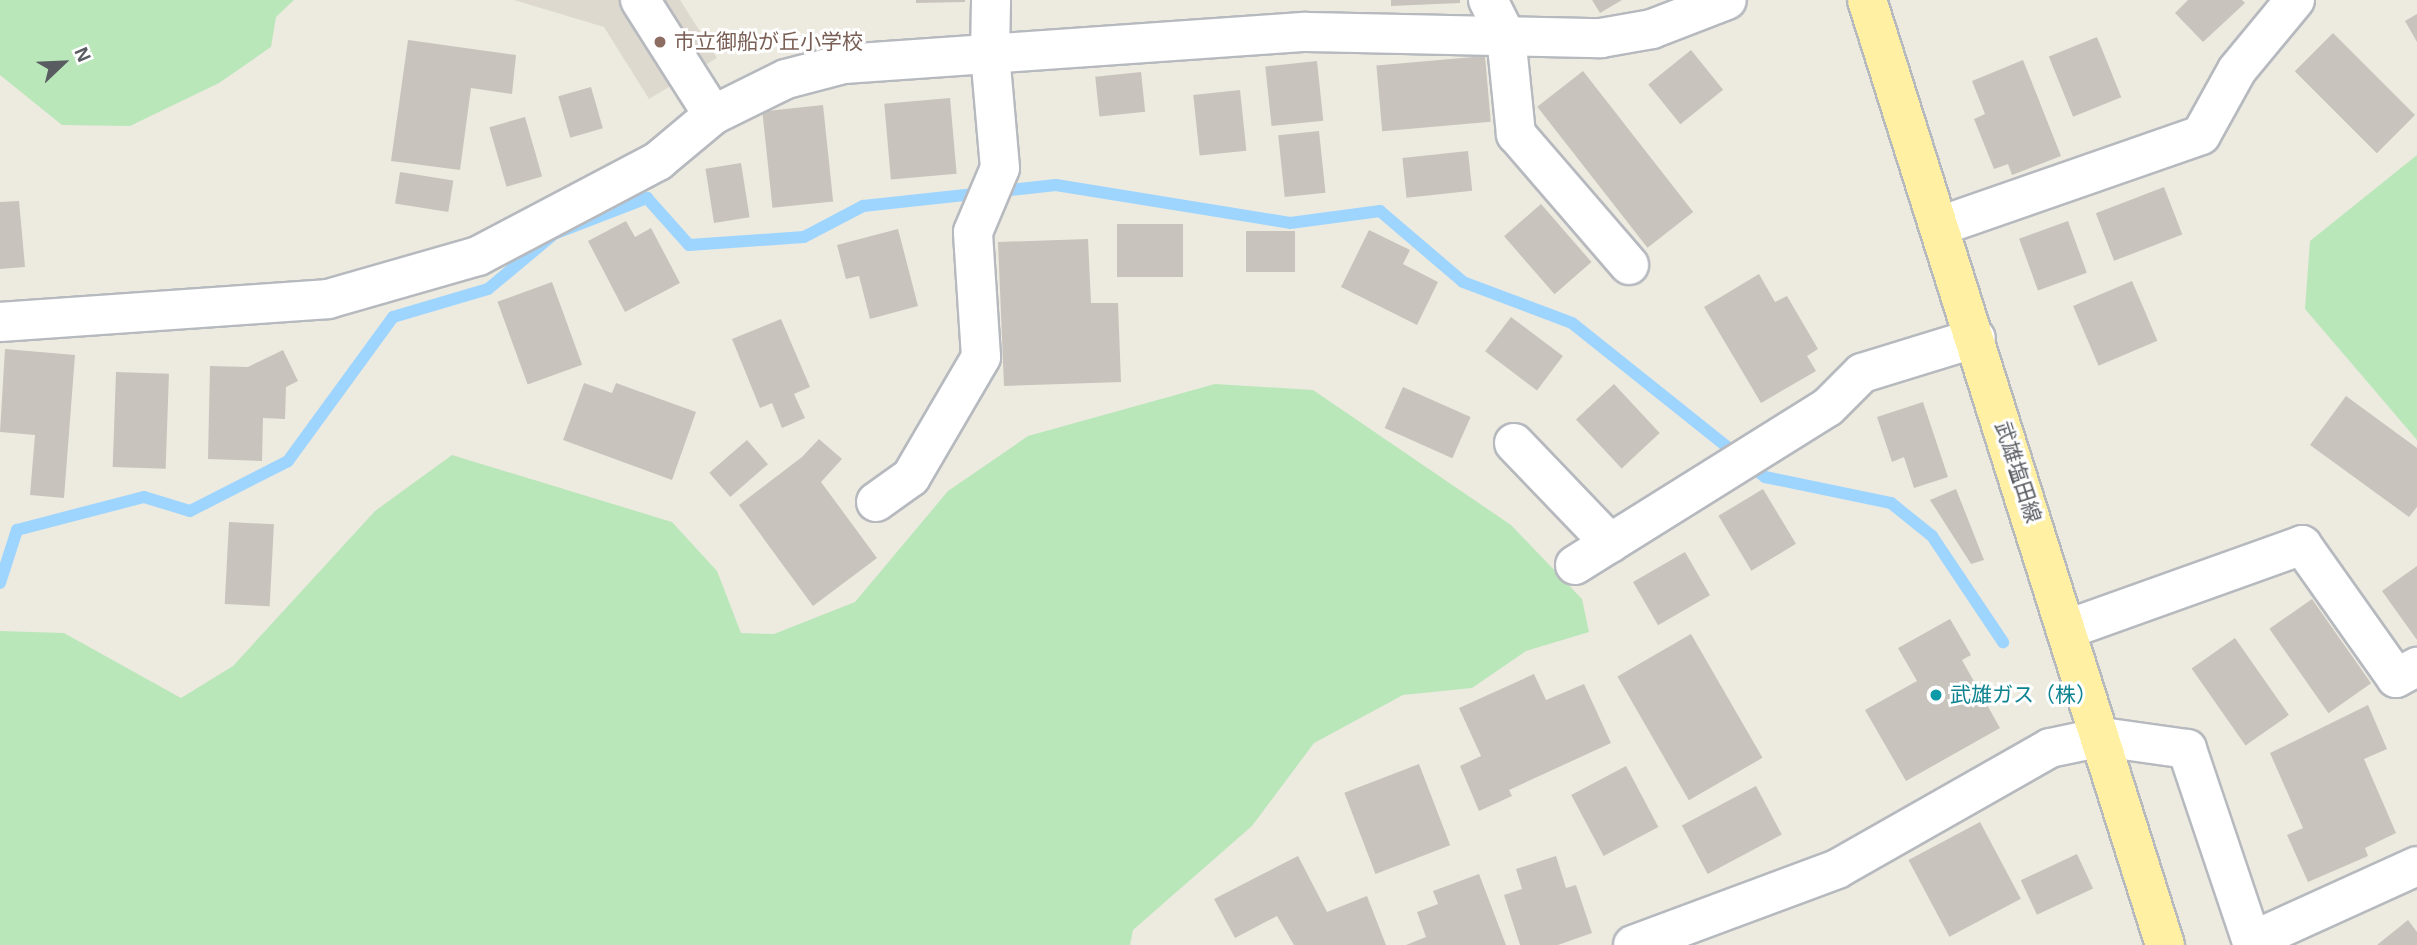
<!DOCTYPE html>
<meta charset="utf-8">
<style>
body{margin:0}
#map{position:relative;width:2417px;height:945px;overflow:hidden;background:#edeae0;font-family:Arial,"Noto Sans JP",sans-serif}
div>[style]{position:absolute}
[style*='--x']{left:calc(var(--x)*1px);top:calc(var(--y)*1px);width:calc(var(--w)*1px);rotate:calc(var(--a)*1deg)}
.education>*{inset:0;background:#ddd9cf}
.green>*{inset:0;background:#bae7ba}
.stream>*{height:12px;margin:-6px;padding:0 6px;transform-origin:6px;border-radius:6px;background:#9ed5ff}
.building>*{inset:0;background:#c8c4bd;transform-origin:0 0}
.roads{filter:drop-shadow(2px 0 #b6b9be) drop-shadow(-2px 0 #b6b9be) drop-shadow(0 2px #b6b9be) drop-shadow(0 -2px #b6b9be)}
.minor>*{height:38px;margin:-19px;padding:0 19px;transform-origin:19px;border-radius:19px;background:#fff}
.major>*{height:38px;margin:-19px;padding:0 19px;transform-origin:19px;border-radius:19px;background:#fff0a3}
.dots>*{width:19px;height:19px;translate:-50% -50%;box-sizing:border-box;border:4px solid #fff;border-radius:50%}
span{translate:-50% -50%;white-space:nowrap;text-align:center;line-height:1.15;-webkit-text-stroke:6px #fff;paint-order:stroke}
.education-label{font-size:21px;color:#785e54}
.left{translate:0 -50%;text-align:left}
.street-label{font-size:21px;color:#595d62}
.culture-label{font-size:21px;color:#0d838f}
.north{position:absolute;left:28px;top:28px;width:70px;height:70px;-webkit-text-stroke:5px #fff;paint-order:stroke;rotate:67deg;font-size:19px;font-weight:700;line-height:28px;text-align:center;color:#595d62}
.north::after{content:'';display:block;margin:auto;width:24px;height:32px;background:#595d62;clip-path:polygon(50% 0,100% 100%,50% 72%,0 100%)}
</style>
<div id="map">
<div class="education">
<i style="clip-path:polygon(514px 0,680px 0,717px 58px,649px 99px,604px 27px)"></i>
</div>
<div class="green">
<i style="clip-path:polygon(0 0,294px 0,276px 17px,271px 47px,219px 83px,130px 126px,62px 125px,0 75px)"></i>
<i style="clip-path:polygon(2417px 155px,2417px 440px,2305px 309px,2310px 241px)"></i>
<i style="clip-path:polygon(1215px 384px,1313px 390px,1511px 525px,1582px 599px,1589px 632px,1526px 651px,1472px 688px,1403px 695px,1314px 743px,1252px 826px,1133px 930px,1130px 945px,0 945px,0 631px,64px 633px,181px 698px,233px 666px,375px 511px,452px 455px,672px 522px,717px 571px,741px 633px,774px 634px,855px 602px,948px 491px,1028px 436px)"></i>
</div>
<div class="stream">
<i style="--x:0;--y:583;--w:56;--a:-72.2"></i>
<i style="--x:17;--y:530;--w:131;--a:-14.6"></i>
<i style="--x:144;--y:497;--w:48;--a:16.9"></i>
<i style="--x:190;--y:511;--w:110;--a:-27"></i>
<i style="--x:288;--y:461;--w:178;--a:-53.9"></i>
<i style="--x:393;--y:317;--w:99;--a:-16.4"></i>
<i style="--x:488;--y:289;--w:86;--a:-39.8"></i>
<i style="--x:554;--y:234;--w:100;--a:-21.2"></i>
<i style="--x:647;--y:198;--w:63;--a:48.2"></i>
<i style="--x:689;--y:245;--w:115;--a:-4"></i>
<i style="--x:804;--y:237;--w:67;--a:-27.7"></i>
<i style="--x:863;--y:206;--w:194;--a:-6.2"></i>
<i style="--x:1056;--y:185;--w:237;--a:9.2"></i>
<i style="--x:1290;--y:223;--w:91;--a:-7.6"></i>
<i style="--x:1380;--y:211;--w:109;--a:40.5"></i>
<i style="--x:1463;--y:282;--w:116;--a:20.6"></i>
<i style="--x:1572;--y:323;--w:247;--a:38.6"></i>
<i style="--x:1765;--y:477;--w:129;--a:11.7"></i>
<i style="--x:1891;--y:503;--w:53;--a:38.8"></i>
<i style="--x:1932;--y:536;--w:128;--a:56.2"></i>
</div>
<div class="building">
<i style="clip-path:polygon(916px 0,965px 0,965px 2px,916px 3px)"></i>
<i style="clip-path:polygon(1391px 0,1460px 0,1460px 3px,1391px 6px)"></i>
<i style="clip-path:polygon(1592px 0,1622px 0,1600px 13px)"></i>
<i style="clip-path:polygon(2188px 0,2242px 0,2245px 3px,2203px 42px,2175px 13px)"></i>
<i style="clip-path:polygon(2417px 14px,2417px 42px,2405px 21px)"></i>
<i style="left:2333px;top:33px;width:116px;height:54px;rotate:45deg"></i>
<i style="left:2097px;top:37px;width:65px;height:52px;rotate:68deg"></i>
<i style="clip-path:polygon(408px 40px,516px 55px,512px 94px,471px 88px,460px 170px,391px 161px)"></i>
<i style="left:1691px;top:50px;width:51px;height:55px;rotate:51deg"></i>
<i style="left:1485px;top:56px;width:66px;height:109px;rotate:85deg"></i>
<i style="clip-path:polygon(2023px 60px,2061px 156px,2012px 175px,2008px 164px,1994px 169px,1974px 119px,1985px 114px,1972px 81px)"></i>
<i style="left:1317px;top:61px;width:60px;height:52px;rotate:84deg"></i>
<i style="left:1583px;top:71px;width:179px;height:58px;rotate:52deg"></i>
<i style="left:1141px;top:72px;width:40px;height:46px;rotate:84deg"></i>
<i style="left:591px;top:87px;width:43px;height:34px;rotate:74deg"></i>
<i style="left:1240px;top:90px;width:61px;height:47px;rotate:84deg"></i>
<i style="left:950px;top:98px;width:76px;height:66px;rotate:85deg"></i>
<i style="left:823px;top:105px;width:97px;height:61px;rotate:84deg"></i>
<i style="left:525px;top:117px;width:62px;height:37px;rotate:74deg"></i>
<i style="left:1319px;top:131px;width:62px;height:41px;rotate:84deg"></i>
<i style="left:1468px;top:151px;width:40px;height:66px;rotate:84deg"></i>
<i style="left:741px;top:163px;width:55px;height:36px;rotate:81deg"></i>
<i style="left:400px;top:172px;width:54px;height:32px;rotate:9deg"></i>
<i style="left:2164px;top:187px;width:51px;height:73px;rotate:69deg"></i>
<i style="clip-path:polygon(19px 201px,25px 267px,0 269px,0 202px)"></i>
<i style="left:1541px;top:204px;width:77px;height:49px;rotate:49deg"></i>
<i style="clip-path:polygon(626px 221px,635px 237px,651px 228px,680px 283px,625px 312px,588px 241px)"></i>
<i style="left:2068px;top:221px;width:55px;height:52px;rotate:70deg"></i>
<i style="left:1117px;top:224px;width:66px;height:53px"></i>
<i style="clip-path:polygon(898px 229px,918px 306px,870px 319px,859px 276px,846px 279px,837px 245px)"></i>
<i style="clip-path:polygon(1369px 230px,1410px 250px,1403px 264px,1438px 282px,1417px 325px,1341px 287px)"></i>
<i style="left:1295px;top:231px;width:41px;height:49px;rotate:90deg"></i>
<i style="clip-path:polygon(1088px 239px,1091px 303px,1118px 303px,1121px 382px,1004px 386px,998px 242px)"></i>
<i style="clip-path:polygon(1759px 274px,1775px 302px,1787px 296px,1818px 349px,1807px 356px,1816px 371px,1761px 403px,1704px 307px)"></i>
<i style="left:2132px;top:281px;width:65px;height:64px;rotate:67deg"></i>
<i style="left:552px;top:282px;width:88px;height:58px;rotate:70deg"></i>
<i style="left:1511px;top:317px;width:65px;height:43px;rotate:37deg"></i>
<i style="clip-path:polygon(781px 319px,810px 387px,794px 394px,805px 418px,782px 428px,772px 403px,760px 408px,732px 339px)"></i>
<i style="clip-path:polygon(5px 349px,75px 355px,64px 498px,30px 495px,35px 435px,0 432px)"></i>
<i style="clip-path:polygon(283px 350px,298px 381px,286px 387px,285px 419px,263px 418px,262px 461px,208px 459px,210px 366px,248px 367px)"></i>
<i style="left:116px;top:372px;width:53px;height:95px;rotate:2deg"></i>
<i style="clip-path:polygon(584px 383px,612px 393px,616px 383px,696px 412px,672px 480px,563px 440px)"></i>
<i style="left:1614px;top:384px;width:67px;height:52px;rotate:47deg"></i>
<i style="left:1403px;top:387px;width:74px;height:45px;rotate:24deg"></i>
<i style="clip-path:polygon(2346px 396px,2417px 448px,2417px 507px,2409px 517px,2310px 445px)"></i>
<i style="clip-path:polygon(1923px 402px,1948px 477px,1914px 488px,1904px 457px,1892px 462px,1877px 417px)"></i>
<i style="clip-path:polygon(819px 439px,842px 459px,821px 482px,877px 558px,813px 606px,739px 505px,802px 457px)"></i>
<i style="left:747px;top:440px;width:32px;height:50px;rotate:49deg"></i>
<i style="left:1763px;top:489px;width:64px;height:52px;rotate:59deg"></i>
<i style="clip-path:polygon(1956px 489px,1984px 560px,1971px 564px,1930px 500px)"></i>
<i style="left:229px;top:522px;width:45px;height:82px;rotate:3deg"></i>
<i style="left:1685px;top:552px;width:50px;height:60px;rotate:60deg"></i>
<i style="clip-path:polygon(2417px 566px,2417px 640px,2382px 591px)"></i>
<i style="left:2312px;top:599px;width:103px;height:52px;rotate:55deg"></i>
<i style="clip-path:polygon(1950px 619px,1971px 655px,1962px 660px,2000px 728px,1906px 781px,1865px 710px,1917px 681px,1898px 648px)"></i>
<i style="left:1691px;top:634px;width:143px;height:85px;rotate:60deg"></i>
<i style="left:2235px;top:638px;width:94px;height:53px;rotate:55deg"></i>
<i style="clip-path:polygon(1534px 674px,1546px 700px,1584px 684px,1611px 743px,1509px 790px,1512px 796px,1479px 811px,1460px 766px,1481px 756px,1459px 708px)"></i>
<i style="clip-path:polygon(2368px 705px,2387px 749px,2364px 759px,2396px 833px,2365px 848px,2368px 856px,2308px 882px,2287px 835px,2303px 828px,2270px 753px)"></i>
<i style="left:1419px;top:764px;width:87px;height:80px;rotate:69deg"></i>
<i style="left:1626px;top:766px;width:69px;height:62px;rotate:62deg"></i>
<i style="left:1756px;top:786px;width:55px;height:84px;rotate:62deg"></i>
<i style="left:1980px;top:822px;width:87px;height:81px;rotate:62deg"></i>
<i style="left:2077px;top:854px;width:38px;height:62px;rotate:65deg"></i>
<i style="clip-path:polygon(1298px 856px,1327px 912px,1367px 896px,1386px 945px,1294px 945px,1277px 916px,1235px 938px,1214px 899px)"></i>
<i style="clip-path:polygon(1556px 856px,1566px 888px,1576px 885px,1592px 933px,1558px 945px,1520px 945px,1504px 895px,1522px 889px,1516px 869px)"></i>
<i style="clip-path:polygon(1479px 874px,1506px 945px,1406px 945px,1426px 937px,1417px 912px,1438px 904px,1433px 891px)"></i>
<i style="clip-path:polygon(2408px 920px,2417px 932px,2417px 945px,2377px 945px)"></i>
</div>
<div class="roads">
<div class="minor">
<i style="--x:640;--y:0;--w:136;--a:57.6"></i>
<i style="--x:1488;--y:0;--w:40;--a:63.4"></i>
<i style="--x:1506;--y:36;--w:99;--a:84.2"></i>
<i style="--x:1516;--y:134;--w:173;--a:49.2"></i>
<i style="--x:1940;--y:226;--w:276;--a:-19.2"></i>
<i style="--x:2201;--y:135;--w:74;--a:-61"></i>
<i style="--x:2237;--y:70;--w:91;--a:-50.4"></i>
<i style="--x:0;--y:322;--w:329;--a:-4"></i>
<i style="--x:328;--y:299;--w:156;--a:-16"></i>
<i style="--x:478;--y:256;--w:204;--a:-27.8"></i>
<i style="--x:658;--y:161;--w:72;--a:-39.9"></i>
<i style="--x:713;--y:115;--w:81;--a:-26.3"></i>
<i style="--x:786;--y:79;--w:60;--a:-14.5"></i>
<i style="--x:844;--y:64;--w:463;--a:-4"></i>
<i style="--x:1306;--y:32;--w:295;--a:1.2"></i>
<i style="--x:1601;--y:38;--w:52;--a:-10"></i>
<i style="--x:1652;--y:29;--w:80;--a:-21.1"></i>
<i style="--x:1514;--y:443;--w:139;--a:46.2"></i>
<i style="--x:876;--y:502;--w:43;--a:-35.5"></i>
<i style="--x:911;--y:477;--w:139;--a:-59.7"></i>
<i style="--x:981;--y:357;--w:125;--a:-93.7"></i>
<i style="--x:973;--y:232;--w:69;--a:-67.1"></i>
<i style="--x:1000;--y:168;--w:114;--a:-95"></i>
<i style="--x:990;--y:54;--w:54;--a:-88.9"></i>
<i style="--x:1575;--y:565;--w:298;--a:-32"></i>
<i style="--x:1828;--y:407;--w:48;--a:-45"></i>
<i style="--x:1862;--y:373;--w:119;--a:-17.1"></i>
<i style="--x:2068;--y:629;--w:249;--a:-19.7"></i>
<i style="--x:2302;--y:545;--w:163;--a:54.7"></i>
<i style="--x:2396;--y:678;--w:24;--a:-28"></i>
<i style="--x:2252;--y:941;--w:181;--a:-24.4"></i>
<i style="--x:1633;--y:945;--w:218;--a:-20.4"></i>
<i style="--x:1837;--y:869;--w:245;--a:-29.6"></i>
<i style="--x:2050;--y:748;--w:53;--a:-11.9"></i>
<i style="--x:2102;--y:737;--w:86;--a:8"></i>
<i style="--x:2187;--y:749;--w:207;--a:71.4"></i>
</div>
<div class="major">
<i style="--x:1867;--y:0;--w:991;--a:72.5"></i>
</div>
</div>
<div class="dots">
<i style="left:660px;top:42px;background:#8d6e63"></i>
<i style="left:1936px;top:695px;background:#0f9aa8"></i>
</div>
<div class="education-label">
<span class="left" style="left:674px;top:42px">市立御船が丘小学校</span>
</div>
<div class="street-label">
<span style="left:2018px;top:472px;rotate:72deg">武雄塩田線</span>
</div>
<div class="culture-label">
<span class="left" style="left:1950px;top:695px">武雄ガス（株）</span>
</div>
<div class="north">N</div>
</div>
